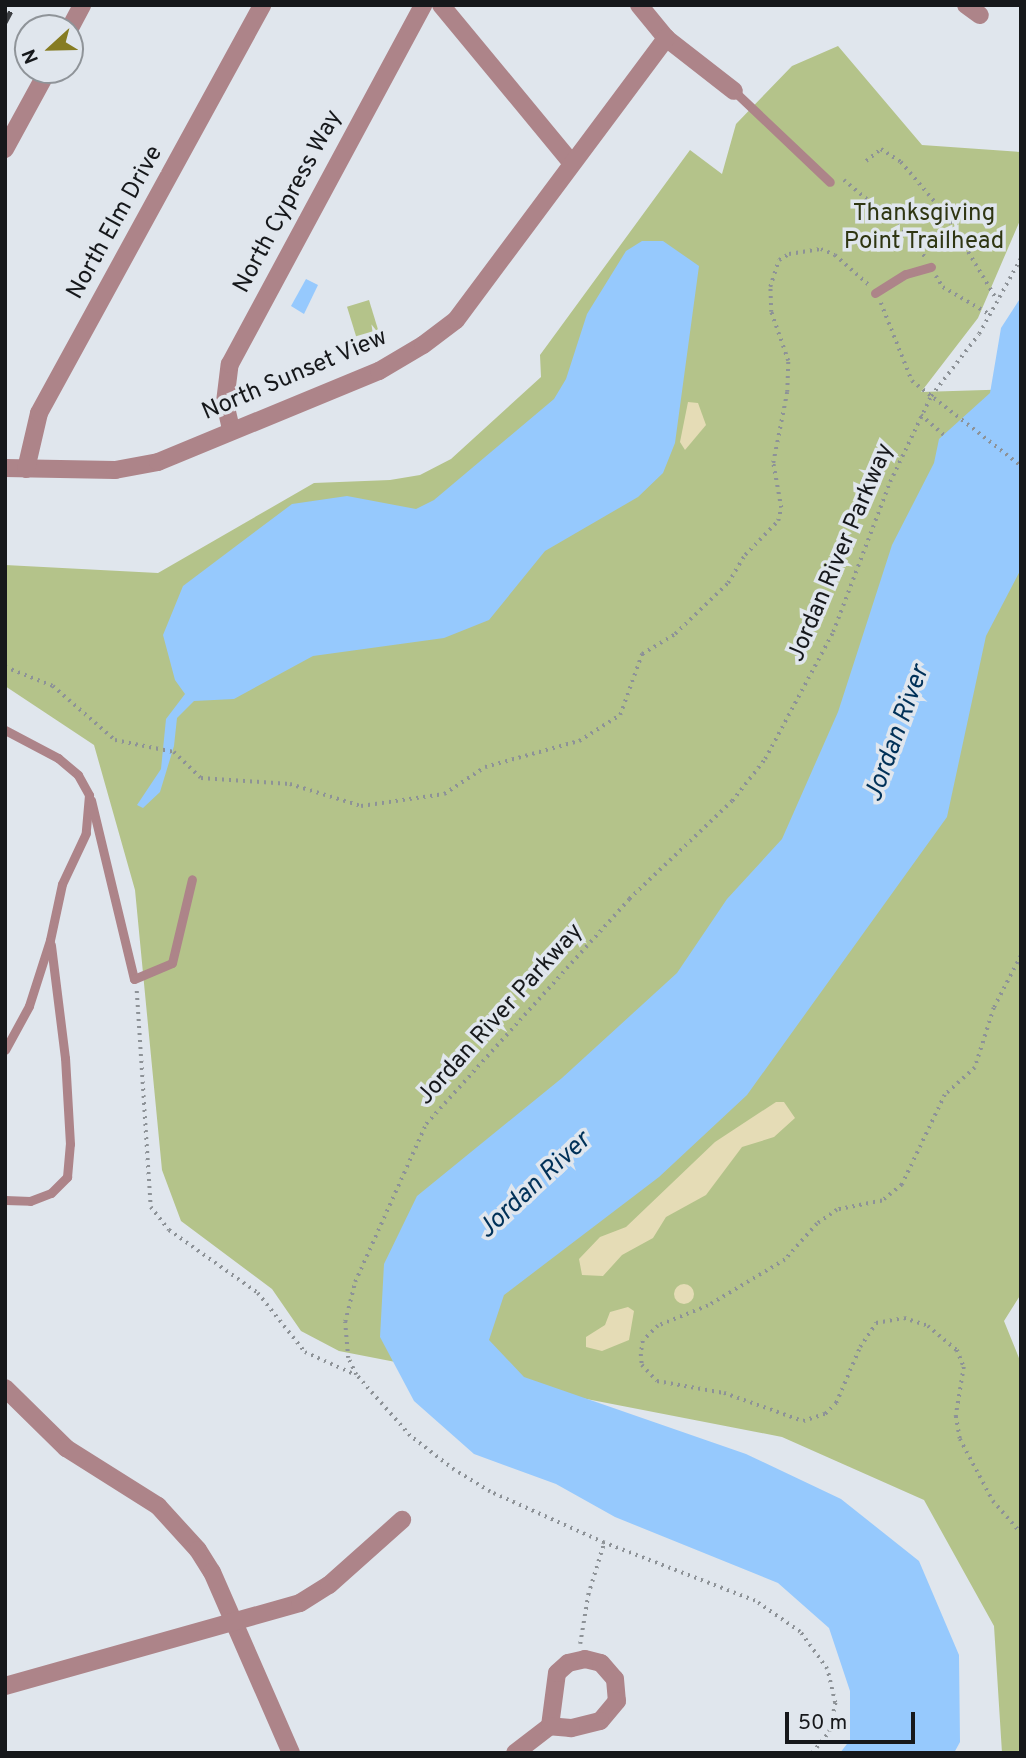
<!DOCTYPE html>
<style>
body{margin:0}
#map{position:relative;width:1026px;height:1758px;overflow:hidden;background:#e0e6ed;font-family:Overpass,sans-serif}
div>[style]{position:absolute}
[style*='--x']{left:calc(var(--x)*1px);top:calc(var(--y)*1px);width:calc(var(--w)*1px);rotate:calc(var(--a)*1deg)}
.green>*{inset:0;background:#b4c38a;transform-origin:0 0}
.sand>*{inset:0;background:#e5dcb6}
.round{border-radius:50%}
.water>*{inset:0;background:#96c9fd}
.path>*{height:3.5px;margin-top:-1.75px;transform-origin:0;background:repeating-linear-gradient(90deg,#8d9297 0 2px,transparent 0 7px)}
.lane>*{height:9px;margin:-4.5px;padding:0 4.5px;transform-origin:4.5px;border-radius:4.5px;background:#ad8489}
.street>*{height:18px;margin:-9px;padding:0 9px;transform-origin:9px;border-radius:9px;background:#ad8489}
.rail>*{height:5px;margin-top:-2.5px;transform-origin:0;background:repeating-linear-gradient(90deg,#3c3f43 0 12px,transparent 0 24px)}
span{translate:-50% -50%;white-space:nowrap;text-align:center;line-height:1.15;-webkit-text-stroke:7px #e0e6ed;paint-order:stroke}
.street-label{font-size:24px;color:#16181b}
.park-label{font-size:24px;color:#2f3612}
.water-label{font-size:26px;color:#003158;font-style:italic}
.frame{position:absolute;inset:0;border:7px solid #16181b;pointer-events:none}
.north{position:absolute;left:14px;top:14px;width:70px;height:70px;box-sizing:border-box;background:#e0e6ed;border:2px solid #8f9499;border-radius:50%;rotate:248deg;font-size:19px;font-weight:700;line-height:28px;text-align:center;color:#16181b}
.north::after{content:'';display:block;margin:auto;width:24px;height:32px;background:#867c22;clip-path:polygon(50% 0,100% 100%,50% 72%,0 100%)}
.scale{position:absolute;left:785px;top:1712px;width:130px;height:32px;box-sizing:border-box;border:4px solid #16181b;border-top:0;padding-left:9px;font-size:21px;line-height:24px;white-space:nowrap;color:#16181b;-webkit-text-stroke:5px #e0e6ed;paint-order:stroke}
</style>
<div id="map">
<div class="green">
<i style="clip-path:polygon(838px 46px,922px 145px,1021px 152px,1021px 218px,978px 318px,921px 392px,1021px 389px,1021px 1294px,1004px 1321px,1021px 1363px,1021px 1753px,1002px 1753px,994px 1626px,924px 1500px,782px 1437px,339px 1351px,301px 1331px,272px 1289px,181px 1221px,162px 1170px,135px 890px,94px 745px,5px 686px,5px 565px,158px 573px,314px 483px,390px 480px,420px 475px,451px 459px,541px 377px,540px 355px,690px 150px,722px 174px,736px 124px,792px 66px)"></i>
<i style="left:369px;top:300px;width:31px;height:23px;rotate:73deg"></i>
</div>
<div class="sand">
<i style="clip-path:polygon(688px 402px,698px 403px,706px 425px,685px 450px,680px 442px)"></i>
<i style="clip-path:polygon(776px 1102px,784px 1102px,795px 1118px,774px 1137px,742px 1147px,706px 1195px,666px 1217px,653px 1238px,622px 1255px,603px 1276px,582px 1275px,579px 1259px,600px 1237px,626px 1227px,715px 1142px)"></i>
<i class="round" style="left:674px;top:1284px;width:20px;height:20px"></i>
<i style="clip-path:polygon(628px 1307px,634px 1311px,629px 1340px,602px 1351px,586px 1347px,586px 1337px,605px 1325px,610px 1312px)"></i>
</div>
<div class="water">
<i style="clip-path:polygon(642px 241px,663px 241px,699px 266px,675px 443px,663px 473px,638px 497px,545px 551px,489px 620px,444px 638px,313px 656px,234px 699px,194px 701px,177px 718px,174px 746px,160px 792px,143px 808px,137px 805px,161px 769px,166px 719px,185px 694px,175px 680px,163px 635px,183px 586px,292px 504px,347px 496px,416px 509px,434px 500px,554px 399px,566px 379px,587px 314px,626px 251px)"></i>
<i style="clip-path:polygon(306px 279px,318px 285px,304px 314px,291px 306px)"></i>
<i style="clip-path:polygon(1021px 297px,1021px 569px,986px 636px,947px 817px,747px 1095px,659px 1177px,504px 1295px,489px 1340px,524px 1377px,746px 1454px,841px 1499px,919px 1561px,959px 1655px,960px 1742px,954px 1753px,840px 1753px,850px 1740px,850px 1691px,829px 1628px,778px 1583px,615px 1517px,556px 1484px,474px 1454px,414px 1401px,380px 1337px,384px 1264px,417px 1196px,562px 1078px,677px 973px,727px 899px,782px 839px,838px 712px,892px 545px,934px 463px,939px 439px,990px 393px,1001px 328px)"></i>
</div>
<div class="path">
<i style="--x:866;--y:161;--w:19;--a:-39"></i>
<i style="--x:881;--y:149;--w:24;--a:33"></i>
<i style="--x:901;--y:162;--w:71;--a:49.6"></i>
<i style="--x:947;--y:216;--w:98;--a:59.2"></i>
<i style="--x:844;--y:180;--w:89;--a:40"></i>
<i style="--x:912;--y:237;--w:24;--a:57"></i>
<i style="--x:936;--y:276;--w:13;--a:58"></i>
<i style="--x:943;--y:287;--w:53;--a:30.4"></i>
<i style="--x:881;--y:303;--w:84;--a:68.3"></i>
<i style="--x:912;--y:381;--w:138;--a:37.9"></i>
<i style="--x:921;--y:415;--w:30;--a:41"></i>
<i style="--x:5;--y:667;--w:52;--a:21.6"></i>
<i style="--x:53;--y:686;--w:82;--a:41.1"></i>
<i style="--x:115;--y:740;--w:60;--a:11.5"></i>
<i style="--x:174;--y:752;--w:37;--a:44"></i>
<i style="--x:201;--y:778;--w:89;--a:3.9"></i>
<i style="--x:290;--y:784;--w:74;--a:17.2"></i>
<i style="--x:361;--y:806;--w:84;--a:-8.2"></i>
<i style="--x:444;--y:794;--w:49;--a:-33.4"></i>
<i style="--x:485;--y:767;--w:98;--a:-15.5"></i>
<i style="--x:579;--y:741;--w:49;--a:-32.4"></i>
<i style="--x:620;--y:715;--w:65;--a:-70.2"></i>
<i style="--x:642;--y:654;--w:39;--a:-31"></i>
<i style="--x:675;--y:634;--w:74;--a:-43.9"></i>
<i style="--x:728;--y:583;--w:33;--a:-59"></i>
<i style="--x:745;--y:555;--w:47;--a:-45.9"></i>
<i style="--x:778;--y:521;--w:13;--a:-77"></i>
<i style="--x:781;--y:508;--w:46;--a:-100.1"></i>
<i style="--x:773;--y:463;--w:72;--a:-78.8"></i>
<i style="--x:787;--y:392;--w:31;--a:-88"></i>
<i style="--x:788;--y:361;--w:52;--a:-109.1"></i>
<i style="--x:771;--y:312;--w:25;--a:-92"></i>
<i style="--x:770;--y:287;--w:28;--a:-72"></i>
<i style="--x:779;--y:260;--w:12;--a:-31"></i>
<i style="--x:789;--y:254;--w:32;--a:-9"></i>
<i style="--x:821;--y:249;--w:15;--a:23"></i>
<i style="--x:835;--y:255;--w:45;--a:41.4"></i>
<i style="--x:1021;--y:956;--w:59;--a:117.4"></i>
<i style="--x:994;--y:1008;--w:63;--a:107.6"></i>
<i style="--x:975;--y:1068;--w:40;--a:138"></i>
<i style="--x:945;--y:1095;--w:100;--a:115.5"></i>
<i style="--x:902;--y:1185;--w:26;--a:141"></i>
<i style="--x:882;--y:1201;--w:46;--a:168.7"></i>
<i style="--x:837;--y:1210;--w:24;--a:145"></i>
<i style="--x:817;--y:1224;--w:48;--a:131.6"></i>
<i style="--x:785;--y:1260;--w:90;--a:149.1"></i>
<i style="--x:708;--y:1306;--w:54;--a:158.2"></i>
<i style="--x:658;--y:1326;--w:21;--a:135"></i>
<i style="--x:643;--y:1341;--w:13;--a:99"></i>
<i style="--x:641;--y:1354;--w:11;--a:85"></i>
<i style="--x:642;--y:1365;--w:22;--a:47"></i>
<i style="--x:657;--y:1381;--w:68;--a:10.2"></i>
<i style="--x:724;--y:1393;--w:84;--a:19.5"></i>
<i style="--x:803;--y:1421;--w:23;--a:-18"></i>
<i style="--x:825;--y:1414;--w:16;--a:-45"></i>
<i style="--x:836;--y:1403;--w:61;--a:-66.8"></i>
<i style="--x:860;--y:1347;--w:29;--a:-56"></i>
<i style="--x:876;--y:1323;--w:28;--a:-10"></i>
<i style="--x:904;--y:1318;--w:25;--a:18"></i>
<i style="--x:928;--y:1326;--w:38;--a:40"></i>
<i style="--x:957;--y:1350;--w:18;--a:68"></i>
<i style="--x:964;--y:1367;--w:50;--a:99.3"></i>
<i style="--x:956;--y:1416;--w:23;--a:80"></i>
<i style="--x:960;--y:1439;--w:70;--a:62"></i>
<i style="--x:993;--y:1501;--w:43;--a:48.8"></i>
<i style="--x:137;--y:991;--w:216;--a:86.3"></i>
<i style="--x:151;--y:1207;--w:29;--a:52"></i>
<i style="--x:169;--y:1230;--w:109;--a:35.3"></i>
<i style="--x:258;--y:1293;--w:75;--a:51.5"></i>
<i style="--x:305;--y:1352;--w:56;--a:24.3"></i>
<i style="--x:580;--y:1644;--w:50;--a:-80.7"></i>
<i style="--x:588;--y:1595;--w:54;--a:-72.9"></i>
<i style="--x:812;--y:1753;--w:27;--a:-51"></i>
<i style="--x:829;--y:1732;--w:30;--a:-78"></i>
<i style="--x:835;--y:1703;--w:35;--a:-103"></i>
<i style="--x:827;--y:1669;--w:46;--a:-126.1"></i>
<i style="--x:800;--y:1632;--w:55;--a:-145.4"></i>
<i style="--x:755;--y:1601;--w:162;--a:-159"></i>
<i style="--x:604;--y:1543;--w:125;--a:-155.9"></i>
<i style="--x:490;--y:1492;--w:42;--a:-148.6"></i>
<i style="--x:454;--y:1470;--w:56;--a:-142.3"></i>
<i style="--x:410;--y:1436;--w:81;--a:-131.5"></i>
<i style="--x:356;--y:1375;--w:19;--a:-115"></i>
<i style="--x:348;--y:1358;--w:36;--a:-95"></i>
<i style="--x:345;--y:1322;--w:41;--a:-76"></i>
<i style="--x:355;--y:1282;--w:173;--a:-65.8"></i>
<i style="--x:426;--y:1124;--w:303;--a:-47.9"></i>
<i style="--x:629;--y:899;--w:142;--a:-43.6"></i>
<i style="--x:732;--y:801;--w:53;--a:-51.8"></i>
<i style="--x:765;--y:759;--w:144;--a:-61.8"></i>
<i style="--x:833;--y:632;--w:160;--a:-69.2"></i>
<i style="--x:890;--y:482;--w:95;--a:-64.5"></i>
<i style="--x:931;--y:396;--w:78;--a:-52.3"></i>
<i style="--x:979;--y:334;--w:87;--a:-61.1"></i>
</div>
<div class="lane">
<i style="--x:734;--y:91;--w:132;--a:43.5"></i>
<i style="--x:875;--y:293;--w:36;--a:-32"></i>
<i style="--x:906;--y:274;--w:26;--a:-16"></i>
<i style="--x:5;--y:730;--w:60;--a:27.8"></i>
<i style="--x:58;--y:758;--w:26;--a:40"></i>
<i style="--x:78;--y:775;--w:23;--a:61"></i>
<i style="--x:89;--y:795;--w:38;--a:95"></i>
<i style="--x:86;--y:833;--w:56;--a:115.2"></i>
<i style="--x:62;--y:884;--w:57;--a:102.1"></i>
<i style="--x:50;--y:940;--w:69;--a:107.7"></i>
<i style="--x:29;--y:1006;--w:50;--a:118.6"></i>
<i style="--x:91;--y:800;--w:184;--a:76.5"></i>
<i style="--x:134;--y:979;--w:41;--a:-22.8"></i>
<i style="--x:172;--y:963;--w:86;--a:-76.6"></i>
<i style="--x:5;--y:1200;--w:25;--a:2"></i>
<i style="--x:30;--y:1201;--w:22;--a:-21"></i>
<i style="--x:51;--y:1193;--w:23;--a:-45"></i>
<i style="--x:67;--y:1177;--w:33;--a:-85"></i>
<i style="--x:70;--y:1144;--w:86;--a:-93.3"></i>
<i style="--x:65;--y:1058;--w:114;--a:-97.1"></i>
</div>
<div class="street">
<i style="--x:441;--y:5;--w:204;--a:50.4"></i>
<i style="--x:639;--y:5;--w:43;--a:50.7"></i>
<i style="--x:666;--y:38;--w:86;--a:37.9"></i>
<i style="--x:966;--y:5;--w:17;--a:36"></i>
<i style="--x:70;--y:28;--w:26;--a:-62"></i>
<i style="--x:5;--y:149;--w:90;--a:-61.4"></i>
<i style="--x:231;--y:429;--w:28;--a:-103"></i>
<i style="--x:225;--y:402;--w:38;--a:-83"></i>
<i style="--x:230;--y:364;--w:408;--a:-61.7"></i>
<i style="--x:5;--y:468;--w:110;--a:1"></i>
<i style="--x:115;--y:470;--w:44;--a:-10.5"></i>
<i style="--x:158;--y:462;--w:239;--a:-22.4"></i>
<i style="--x:379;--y:371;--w:51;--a:-30.6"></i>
<i style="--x:423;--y:345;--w:41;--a:-37.1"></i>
<i style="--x:456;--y:320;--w:352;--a:-53.3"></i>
<i style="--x:26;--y:469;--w:57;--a:-76.9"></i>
<i style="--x:39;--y:413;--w:465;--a:-61.3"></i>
<i style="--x:5;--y:1388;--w:86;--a:44.5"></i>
<i style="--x:66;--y:1448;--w:109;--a:32.2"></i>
<i style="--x:158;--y:1506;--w:59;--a:47.7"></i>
<i style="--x:198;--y:1550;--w:26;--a:58"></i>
<i style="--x:212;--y:1572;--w:197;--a:66.4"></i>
<i style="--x:5;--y:1686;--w:306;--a:-15.7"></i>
<i style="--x:300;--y:1603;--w:34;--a:-32"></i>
<i style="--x:329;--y:1585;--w:98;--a:-41.7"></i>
<i style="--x:515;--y:1753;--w:44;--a:-37.6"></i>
<i style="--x:550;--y:1726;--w:53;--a:-82.5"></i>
<i style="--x:557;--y:1673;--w:15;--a:-42"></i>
<i style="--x:568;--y:1663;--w:17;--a:-13"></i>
<i style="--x:585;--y:1659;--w:16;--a:14"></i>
<i style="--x:601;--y:1663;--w:21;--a:49"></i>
<i style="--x:615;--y:1679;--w:22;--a:85"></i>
<i style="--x:617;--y:1701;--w:26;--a:130"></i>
<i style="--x:600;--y:1721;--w:30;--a:166"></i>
<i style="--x:571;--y:1728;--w:21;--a:-175"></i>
</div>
<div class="rail">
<i style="--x:5;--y:22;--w:19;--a:-62"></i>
</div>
<div class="street-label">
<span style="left:289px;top:202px;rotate:-62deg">North Cypress Way</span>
<span style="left:116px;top:223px;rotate:-61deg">North Elm Drive</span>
<span style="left:295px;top:376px;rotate:-23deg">North Sunset View</span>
<span style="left:842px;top:553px;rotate:-67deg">Jordan River Parkway</span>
<span style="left:501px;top:1015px;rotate:-48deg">Jordan River Parkway</span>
</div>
<div class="park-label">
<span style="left:924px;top:229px">Thanksgiving<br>Point Trailhead</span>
</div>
<div class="water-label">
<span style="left:898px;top:734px;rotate:-70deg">Jordan River</span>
<span style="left:535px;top:1186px;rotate:-43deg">Jordan River</span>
</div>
<div class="frame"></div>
<div class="north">N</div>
<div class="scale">50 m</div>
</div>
